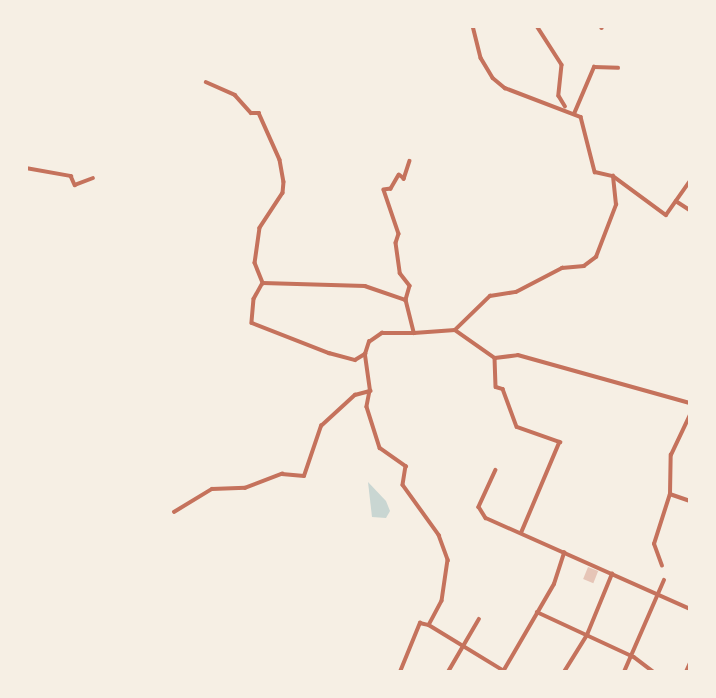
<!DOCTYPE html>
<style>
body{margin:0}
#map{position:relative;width:716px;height:698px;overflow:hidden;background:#f6efe4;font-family:Inter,sans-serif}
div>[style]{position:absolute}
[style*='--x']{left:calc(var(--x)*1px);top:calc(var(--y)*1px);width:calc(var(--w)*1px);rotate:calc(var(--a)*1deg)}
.water>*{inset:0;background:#c9d6d2}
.building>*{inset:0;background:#e6c5b7;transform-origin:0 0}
.minor>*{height:3.5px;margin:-1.75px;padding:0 1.75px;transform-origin:1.75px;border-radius:1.75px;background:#c5725c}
span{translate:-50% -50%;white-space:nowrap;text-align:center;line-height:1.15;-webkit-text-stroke:7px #f6efe4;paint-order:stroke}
.frame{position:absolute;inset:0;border:28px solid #f6efe4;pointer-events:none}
</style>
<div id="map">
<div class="water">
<i style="clip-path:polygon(368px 482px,386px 501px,390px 511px,386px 518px,372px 517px)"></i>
</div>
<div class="building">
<i style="left:588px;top:567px;width:11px;height:13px;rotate:22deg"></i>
</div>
<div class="minor">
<i style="--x:473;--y:26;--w:33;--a:76"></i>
<i style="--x:481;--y:58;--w:23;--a:59"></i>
<i style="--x:493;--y:78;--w:16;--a:40"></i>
<i style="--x:505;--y:88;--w:81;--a:20.9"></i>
<i style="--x:581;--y:117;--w:57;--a:75.7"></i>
<i style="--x:595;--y:172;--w:18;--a:13"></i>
<i style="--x:613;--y:176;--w:66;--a:36.3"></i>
<i style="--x:666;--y:215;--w:42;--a:-54.8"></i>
<i style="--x:537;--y:26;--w:46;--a:57.3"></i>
<i style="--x:562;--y:65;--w:31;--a:96"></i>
<i style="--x:559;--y:96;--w:12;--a:59"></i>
<i style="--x:602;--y:26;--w:2;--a:90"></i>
<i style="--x:206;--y:82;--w:32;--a:24"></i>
<i style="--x:235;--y:95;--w:24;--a:48"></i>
<i style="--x:251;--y:113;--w:8;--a:0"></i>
<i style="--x:259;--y:113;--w:51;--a:65.9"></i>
<i style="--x:280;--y:160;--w:22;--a:80"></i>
<i style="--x:284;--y:182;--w:11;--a:95"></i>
<i style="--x:283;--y:193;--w:42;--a:123.3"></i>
<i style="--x:260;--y:228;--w:35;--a:98"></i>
<i style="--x:255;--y:263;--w:22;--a:68"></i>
<i style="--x:263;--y:283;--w:18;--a:119"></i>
<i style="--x:254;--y:299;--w:24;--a:95"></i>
<i style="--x:252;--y:323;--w:83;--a:21.3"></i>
<i style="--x:329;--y:353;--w:27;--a:15"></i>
<i style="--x:355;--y:360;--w:12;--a:-31"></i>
<i style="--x:574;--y:114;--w:51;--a:-66.9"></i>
<i style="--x:594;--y:67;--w:24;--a:2"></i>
<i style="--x:410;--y:161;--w:19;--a:108"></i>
<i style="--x:404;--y:179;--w:6;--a:-141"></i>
<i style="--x:399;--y:175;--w:16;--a:120"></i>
<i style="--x:391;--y:189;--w:7;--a:172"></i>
<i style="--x:384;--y:190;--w:46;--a:71.2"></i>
<i style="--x:399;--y:234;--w:9;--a:108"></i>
<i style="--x:396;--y:243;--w:30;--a:82"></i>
<i style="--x:400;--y:273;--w:16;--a:52"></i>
<i style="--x:410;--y:286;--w:15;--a:106"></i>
<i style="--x:406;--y:300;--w:34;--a:76"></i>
<i style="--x:414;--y:333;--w:41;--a:-4.2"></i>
<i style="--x:455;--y:330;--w:49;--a:35"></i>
<i style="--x:495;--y:358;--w:23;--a:-7"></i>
<i style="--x:518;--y:355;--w:179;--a:15.6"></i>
<i style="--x:26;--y:168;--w:46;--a:10.1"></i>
<i style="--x:71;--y:176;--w:10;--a:66"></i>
<i style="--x:75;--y:185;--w:19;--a:-21"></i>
<i style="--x:676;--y:201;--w:17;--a:33"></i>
<i style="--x:263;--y:283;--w:102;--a:1.7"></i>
<i style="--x:365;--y:286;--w:43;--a:18.9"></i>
<i style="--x:455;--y:330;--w:49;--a:-44.2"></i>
<i style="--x:490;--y:296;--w:26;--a:-9"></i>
<i style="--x:516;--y:292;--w:52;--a:-27.6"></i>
<i style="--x:562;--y:268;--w:22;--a:-5"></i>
<i style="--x:584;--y:266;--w:15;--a:-37"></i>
<i style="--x:596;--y:257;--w:56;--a:-69"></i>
<i style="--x:616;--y:205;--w:29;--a:-96"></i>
<i style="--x:495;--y:358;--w:29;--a:88"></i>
<i style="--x:496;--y:387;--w:7;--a:16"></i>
<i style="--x:503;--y:389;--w:40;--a:69.8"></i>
<i style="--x:517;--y:427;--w:46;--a:19.2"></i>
<i style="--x:560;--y:442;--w:98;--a:112.9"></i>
<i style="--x:370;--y:391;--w:16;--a:101"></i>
<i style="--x:367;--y:407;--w:43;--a:72.4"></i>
<i style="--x:380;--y:448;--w:32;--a:35"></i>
<i style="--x:406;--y:466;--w:19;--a:99"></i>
<i style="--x:403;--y:485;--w:62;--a:54.2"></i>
<i style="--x:439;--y:535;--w:27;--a:70"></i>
<i style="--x:448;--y:560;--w:41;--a:98.3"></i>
<i style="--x:442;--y:601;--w:27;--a:118"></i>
<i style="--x:429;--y:625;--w:90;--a:31.4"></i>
<i style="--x:496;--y:470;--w:41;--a:114.7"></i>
<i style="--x:479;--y:507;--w:13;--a:58"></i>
<i style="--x:486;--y:518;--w:223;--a:24"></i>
<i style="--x:670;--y:494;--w:21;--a:19"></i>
<i style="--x:174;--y:512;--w:44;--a:-31.2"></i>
<i style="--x:212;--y:489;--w:33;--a:-2"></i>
<i style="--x:245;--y:488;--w:40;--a:-21"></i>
<i style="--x:282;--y:474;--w:22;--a:5"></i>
<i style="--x:304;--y:476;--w:53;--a:-71.2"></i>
<i style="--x:321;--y:426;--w:46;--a:-42.4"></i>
<i style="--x:355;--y:395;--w:16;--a:-15"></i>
<i style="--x:370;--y:391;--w:37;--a:-98"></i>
<i style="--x:365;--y:354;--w:13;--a:-72"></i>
<i style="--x:369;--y:342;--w:16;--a:-35"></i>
<i style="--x:382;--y:333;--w:32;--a:0"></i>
<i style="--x:662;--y:566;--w:23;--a:-110"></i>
<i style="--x:654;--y:544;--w:52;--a:-72.3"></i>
<i style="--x:670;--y:494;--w:39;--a:-89"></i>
<i style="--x:671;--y:455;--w:44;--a:-64.6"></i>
<i style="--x:537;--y:612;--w:107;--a:24.9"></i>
<i style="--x:634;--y:657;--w:25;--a:37"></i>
<i style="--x:504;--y:670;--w:99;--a:-59.8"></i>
<i style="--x:554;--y:584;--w:33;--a:-72"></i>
<i style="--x:400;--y:672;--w:53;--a:-67.8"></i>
<i style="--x:420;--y:623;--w:9;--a:13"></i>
<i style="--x:448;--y:672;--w:61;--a:-59.7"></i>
<i style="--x:564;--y:672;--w:44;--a:-58.1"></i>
<i style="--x:587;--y:635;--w:66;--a:-67.7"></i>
<i style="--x:624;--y:672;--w:100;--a:-66.5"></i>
<i style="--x:686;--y:672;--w:10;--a:-66"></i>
</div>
<div class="frame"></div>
</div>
